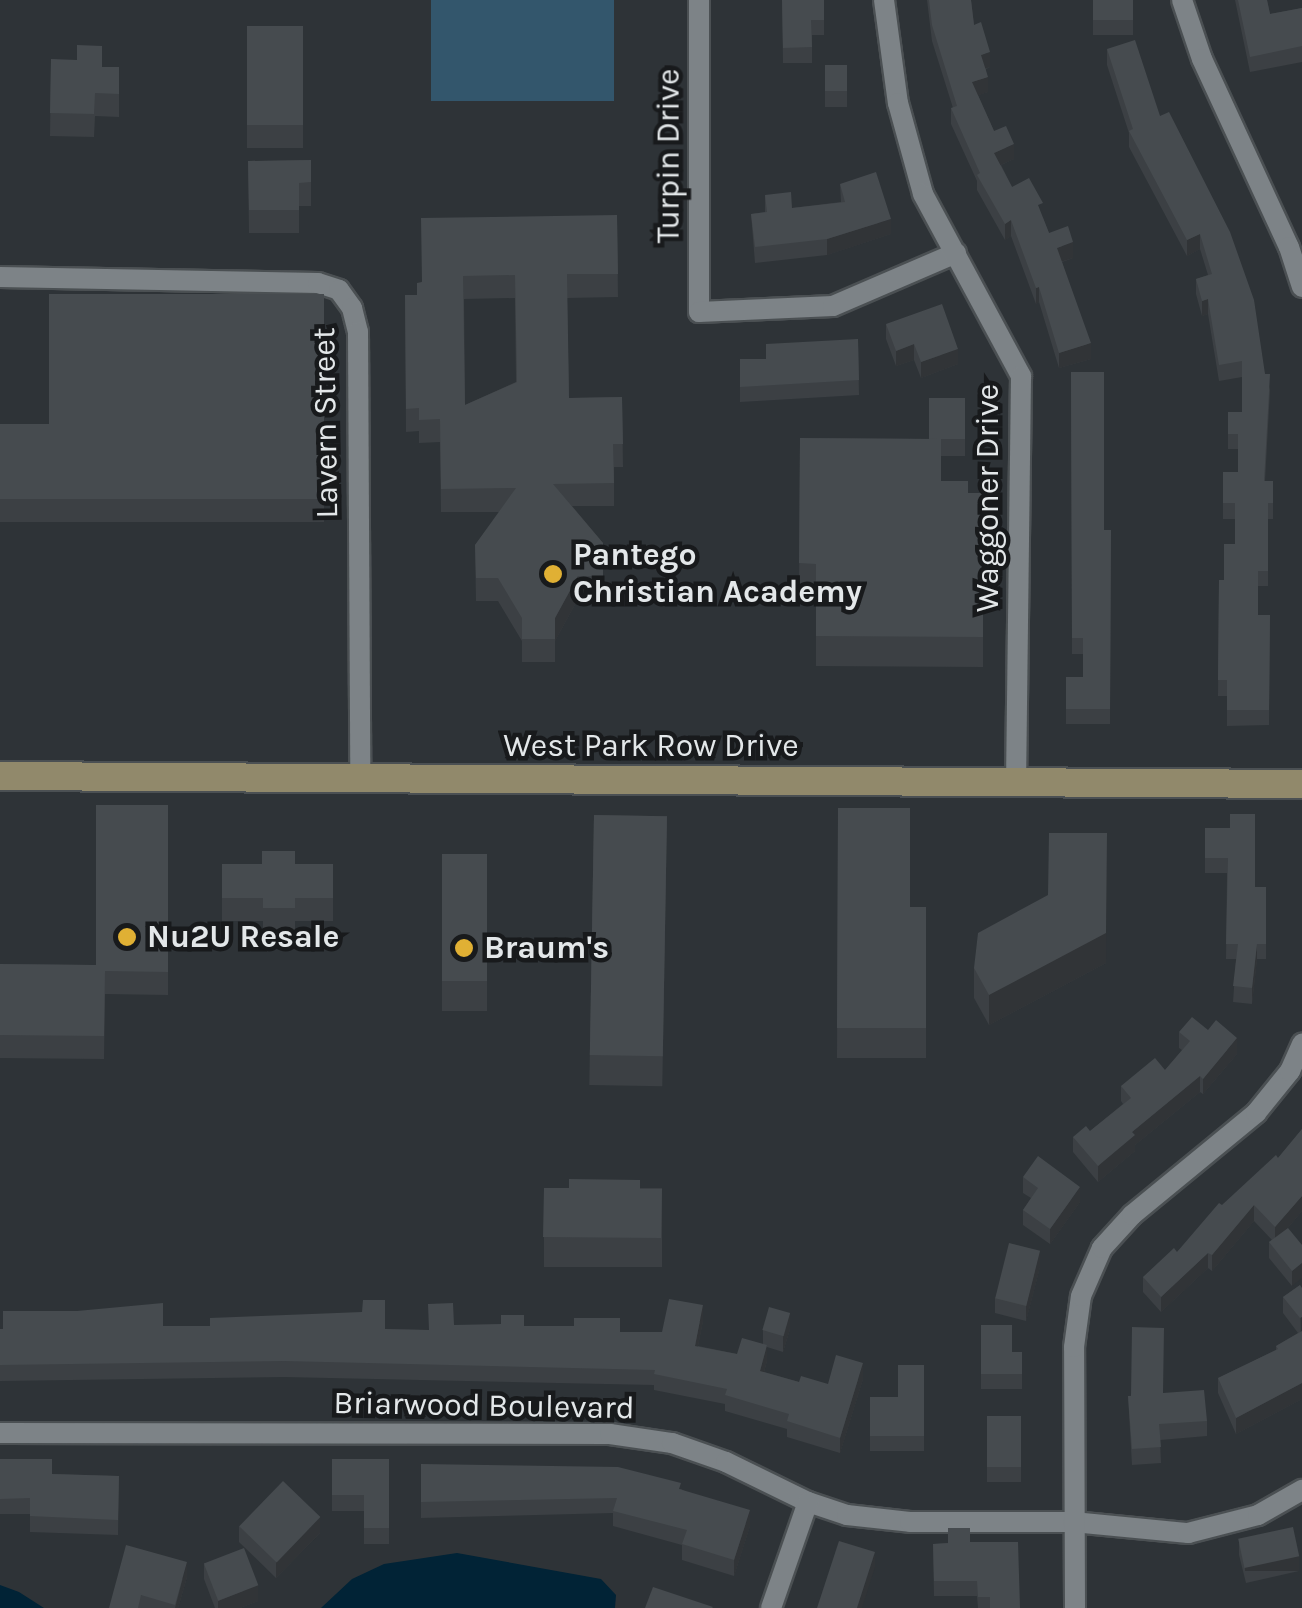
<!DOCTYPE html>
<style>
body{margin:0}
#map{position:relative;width:1302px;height:1608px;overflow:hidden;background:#2e3337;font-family:Karla,sans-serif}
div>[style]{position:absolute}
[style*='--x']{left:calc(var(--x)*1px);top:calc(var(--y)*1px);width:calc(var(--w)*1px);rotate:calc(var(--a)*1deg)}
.green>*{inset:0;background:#33566c;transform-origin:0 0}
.water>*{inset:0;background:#012336}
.roads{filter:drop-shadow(2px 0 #4b5053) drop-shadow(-2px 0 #4b5053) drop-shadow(0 2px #4b5053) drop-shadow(0 -2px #4b5053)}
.street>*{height:20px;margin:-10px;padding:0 10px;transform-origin:10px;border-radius:10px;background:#7d8387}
.secondary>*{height:28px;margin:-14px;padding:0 14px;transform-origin:14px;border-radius:14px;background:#91896b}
.wall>*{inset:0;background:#3c4044;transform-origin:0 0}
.shaded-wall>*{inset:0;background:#313437;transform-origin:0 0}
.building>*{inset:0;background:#464b4f;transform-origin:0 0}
.dots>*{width:28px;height:28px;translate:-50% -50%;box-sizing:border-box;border:5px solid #181a1c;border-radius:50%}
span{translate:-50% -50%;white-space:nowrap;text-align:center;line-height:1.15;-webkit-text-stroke:9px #181a1c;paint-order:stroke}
.street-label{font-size:32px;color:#e3e7e9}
.poi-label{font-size:32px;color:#e3e7e9;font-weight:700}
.left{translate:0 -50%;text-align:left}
</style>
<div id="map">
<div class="green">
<i style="left:431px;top:0;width:183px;height:101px"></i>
</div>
<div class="water">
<i style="clip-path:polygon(457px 1553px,601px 1579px,616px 1595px,615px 1608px,321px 1608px,352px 1579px,384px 1564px)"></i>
<i style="clip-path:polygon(0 1585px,19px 1592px,44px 1608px,0 1608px)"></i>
</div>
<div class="roads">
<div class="street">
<i style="--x:699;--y:0;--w:312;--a:90"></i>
<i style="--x:699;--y:312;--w:134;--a:-2.6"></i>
<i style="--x:833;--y:306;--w:134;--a:-23.3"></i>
<i style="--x:884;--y:0;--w:104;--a:82.3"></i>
<i style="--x:898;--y:103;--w:94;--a:74.6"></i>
<i style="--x:923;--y:194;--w:207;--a:61.7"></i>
<i style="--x:1021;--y:376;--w:408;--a:90.7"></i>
<i style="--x:1182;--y:0;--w:62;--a:71.3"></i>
<i style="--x:1202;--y:59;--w:207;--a:65.2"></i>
<i style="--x:1289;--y:247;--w:42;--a:72"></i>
<i style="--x:0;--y:277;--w:318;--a:1.1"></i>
<i style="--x:318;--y:283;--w:22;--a:18"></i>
<i style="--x:339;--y:290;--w:22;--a:54"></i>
<i style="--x:352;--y:308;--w:25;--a:76"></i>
<i style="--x:358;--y:332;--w:447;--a:89.7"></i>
<i style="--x:0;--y:1433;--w:610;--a:0.09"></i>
<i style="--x:610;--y:1434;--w:63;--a:8.3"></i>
<i style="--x:672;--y:1443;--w:57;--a:19.4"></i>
<i style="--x:726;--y:1462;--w:91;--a:26"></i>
<i style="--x:808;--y:1502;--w:41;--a:18.4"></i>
<i style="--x:847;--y:1515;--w:63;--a:6.3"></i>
<i style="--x:910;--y:1522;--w:163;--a:0"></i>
<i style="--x:1073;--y:1522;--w:116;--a:5.5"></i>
<i style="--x:1188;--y:1533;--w:72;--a:-14.4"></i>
<i style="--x:1258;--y:1515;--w:51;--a:-29.6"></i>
<i style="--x:771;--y:1608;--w:112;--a:-70.8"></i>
<i style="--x:1075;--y:1608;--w:261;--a:-90.2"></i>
<i style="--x:1074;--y:1347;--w:51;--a:-82.2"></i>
<i style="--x:1081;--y:1296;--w:52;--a:-66.4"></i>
<i style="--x:1102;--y:1248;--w:45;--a:-47.7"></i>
<i style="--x:1132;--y:1215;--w:161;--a:-39.4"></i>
<i style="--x:1256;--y:1113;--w:54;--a:-51"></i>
<i style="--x:1290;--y:1071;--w:30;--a:-66"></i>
</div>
<div class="secondary">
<i style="--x:0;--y:776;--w:1302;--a:0.35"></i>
</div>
</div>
<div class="wall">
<i style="clip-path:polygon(782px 0,824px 0,824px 35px,812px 35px,812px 63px,783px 63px)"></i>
<i style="clip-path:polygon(927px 0,971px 0,974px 25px,990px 67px,986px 69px,988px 92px,978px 95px,994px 131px,1014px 159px,1001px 165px,1012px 187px,1043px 218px,1049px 233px,1073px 258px,1062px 262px,1091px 359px,1059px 368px,1039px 302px,1036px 304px,1011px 236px,1005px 240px,977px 190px,977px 181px,951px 124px,951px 108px,953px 108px,932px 41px)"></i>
<i style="left:1093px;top:0;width:40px;height:35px"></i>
<i style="clip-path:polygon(1235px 0,1267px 0,1270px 14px,1302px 8px,1302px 62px,1250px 72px)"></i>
<i style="left:247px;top:26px;width:56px;height:122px"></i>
<i style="clip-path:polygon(1107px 49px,1160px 116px,1265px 374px,1270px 390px,1265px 481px,1273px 481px,1273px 519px,1268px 519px,1268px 586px,1258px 586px,1258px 615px,1270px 615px,1269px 725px,1227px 726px,1227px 696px,1218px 696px,1219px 580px,1224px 580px,1235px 544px,1235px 519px,1223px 519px,1223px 472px,1238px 472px,1238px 449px,1228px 449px,1228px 412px,1242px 412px,1242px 377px,1219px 381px,1208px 314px,1202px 316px,1196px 294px,1196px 279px,1208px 275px,1200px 249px,1187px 256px,1129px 147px,1129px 133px,1107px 65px)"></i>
<i style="clip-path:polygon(51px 59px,102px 67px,119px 67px,119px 117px,95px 116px,94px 137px,50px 136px)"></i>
<i style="left:825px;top:65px;width:22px;height:42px"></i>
<i style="clip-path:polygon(311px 160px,311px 206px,299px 206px,299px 233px,249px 233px,248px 161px)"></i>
<i style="clip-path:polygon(840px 184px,891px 234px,827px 255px,755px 263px,751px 214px,765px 212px,765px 195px,792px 208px,841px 202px)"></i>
<i style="clip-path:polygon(evenodd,617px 215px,618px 297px,567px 298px,569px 398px,622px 397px,623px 467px,614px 467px,614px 506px,572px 506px,603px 543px,603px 599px,578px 599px,555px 641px,555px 662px,522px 662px,522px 641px,498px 601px,476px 601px,475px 545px,500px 512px,441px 512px,440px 442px,419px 443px,419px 431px,406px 432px,405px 295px,417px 295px,421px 282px,617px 215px,515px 298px,516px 382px,465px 405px,464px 299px,515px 298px)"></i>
<i style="clip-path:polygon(324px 294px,324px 522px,0 522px,0 424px,49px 424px)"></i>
<i style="clip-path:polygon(886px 324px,958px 364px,921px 378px,914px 360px,896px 366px,886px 339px)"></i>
<i style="clip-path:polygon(858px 339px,859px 395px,740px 402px,740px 359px,766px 359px)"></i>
<i style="clip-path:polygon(1071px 372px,1104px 530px,1111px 530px,1110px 724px,1066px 724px,1066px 677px,1083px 677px,1083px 654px,1072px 654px)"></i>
<i style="clip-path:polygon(965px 398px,965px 456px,941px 456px,941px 481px,968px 493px,983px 493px,983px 667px,816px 666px,816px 594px,799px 594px,800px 438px,929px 439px)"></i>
<i style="clip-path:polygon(168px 805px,168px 995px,105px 994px,104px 1059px,0 1058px,0 964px,96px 965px)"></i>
<i style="clip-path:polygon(838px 808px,910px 907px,926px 907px,926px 1058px,837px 1058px)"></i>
<i style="left:594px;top:815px;width:73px;height:270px;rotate:1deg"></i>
<i style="clip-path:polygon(1205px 828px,1255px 887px,1266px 887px,1266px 959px,1257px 959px,1252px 1004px,1233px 1002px,1236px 959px,1226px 959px,1227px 873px,1205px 873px)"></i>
<i style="left:442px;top:854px;width:45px;height:157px"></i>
<i style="clip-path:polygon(222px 864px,333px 864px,333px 921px,295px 921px,295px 931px,263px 931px,263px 921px,222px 921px)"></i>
<i style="clip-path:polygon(1106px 963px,989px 1025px,974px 998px,974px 968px)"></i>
<i style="clip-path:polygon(1179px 1032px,1237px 1054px,1203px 1094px,1200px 1092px,1135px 1145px,1135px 1151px,1098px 1182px,1073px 1152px,1073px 1137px,1090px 1131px,1123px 1104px,1121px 1101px,1121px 1086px,1165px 1070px,1182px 1050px,1179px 1048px)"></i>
<i style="clip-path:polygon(1302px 1129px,1302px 1211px,1286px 1230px,1302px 1245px,1292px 1286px,1269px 1258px,1269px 1242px,1272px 1240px,1254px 1221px,1212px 1271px,1208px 1268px,1161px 1312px,1143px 1292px,1143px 1277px,1177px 1252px,1222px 1205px,1278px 1158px)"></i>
<i style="clip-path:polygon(1023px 1177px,1080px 1202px,1050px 1244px,1023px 1225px,1023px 1210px,1031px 1198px,1023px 1193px)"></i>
<i style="left:544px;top:1188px;width:118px;height:79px"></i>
<i style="clip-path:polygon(1040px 1267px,1026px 1321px,995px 1313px,995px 1298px)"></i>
<i style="clip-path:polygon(1300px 1285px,1302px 1399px,1236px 1434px,1218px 1393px,1218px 1378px,1276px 1350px,1276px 1346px,1298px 1333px,1283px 1313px,1283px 1297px)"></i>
<i style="clip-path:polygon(703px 1321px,698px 1346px,737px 1354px,763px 1344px,763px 1330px,790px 1329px,783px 1352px,767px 1347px,767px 1361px,764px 1372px,799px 1382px,828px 1384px,863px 1379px,840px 1453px,787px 1437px,787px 1429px,725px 1411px,725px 1404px,654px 1390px,654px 1385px,284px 1377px,0 1381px,0 1329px,163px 1326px,429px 1330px,454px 1325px,524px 1326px,620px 1332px,662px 1332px)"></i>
<i style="clip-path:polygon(981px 1325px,1012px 1352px,1022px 1352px,1022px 1389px,981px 1389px)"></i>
<i style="clip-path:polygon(924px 1365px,924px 1451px,870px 1451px,870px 1397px,898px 1397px)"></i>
<i style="clip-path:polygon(1163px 1393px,1207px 1421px,1207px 1436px,1160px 1440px,1161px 1463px,1132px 1465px,1128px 1396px)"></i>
<i style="left:987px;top:1416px;width:34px;height:66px"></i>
<i style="clip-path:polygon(0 1459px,52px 1474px,119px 1476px,118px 1535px,30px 1532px,30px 1514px,0 1514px)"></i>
<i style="clip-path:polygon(332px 1459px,389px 1459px,389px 1544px,364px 1544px,364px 1511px,332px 1511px)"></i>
<i style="clip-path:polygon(421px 1464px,681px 1489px,750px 1526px,734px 1576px,682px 1560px,682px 1545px,613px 1526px,613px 1513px,421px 1518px)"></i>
<i style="clip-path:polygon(239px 1526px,320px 1533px,276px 1578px,239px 1542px)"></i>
<i style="clip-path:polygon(1239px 1540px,1299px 1571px,1246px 1583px,1239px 1555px)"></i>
<i style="clip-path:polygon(970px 1542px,1020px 1608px,978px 1608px,977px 1596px,934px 1596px,933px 1544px)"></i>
<i style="clip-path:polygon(204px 1564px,258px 1601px,240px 1608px,215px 1608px,204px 1579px)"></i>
<i style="clip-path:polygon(187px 1577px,178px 1608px,109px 1608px)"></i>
</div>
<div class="shaded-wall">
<i style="clip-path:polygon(990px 52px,990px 67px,981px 70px,981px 55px)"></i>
<i style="clip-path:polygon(988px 77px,988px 92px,972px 97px,972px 82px)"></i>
<i style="clip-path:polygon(1014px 144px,1014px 159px,994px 168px,994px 153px)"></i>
<i style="clip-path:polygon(891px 219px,891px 234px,827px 255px,827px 239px)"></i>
<i style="clip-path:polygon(1011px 220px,1011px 236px,1005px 240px,1005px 224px)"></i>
<i style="clip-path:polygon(1200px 234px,1200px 249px,1187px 256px,1187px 240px)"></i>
<i style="clip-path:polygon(1073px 242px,1073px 258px,1057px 263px,1057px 248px)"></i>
<i style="clip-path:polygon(1039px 287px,1039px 302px,1036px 304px,1036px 288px)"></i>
<i style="clip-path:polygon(1208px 299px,1208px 314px,1202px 316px,1202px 301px)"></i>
<i style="clip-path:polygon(1091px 343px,1091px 359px,1059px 368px,1059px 353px)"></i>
<i style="clip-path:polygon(914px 344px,914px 360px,896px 366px,896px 351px)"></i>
<i style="clip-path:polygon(958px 349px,958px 364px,921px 378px,921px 362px)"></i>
<i style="clip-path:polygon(578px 576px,578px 599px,555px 641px,555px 618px)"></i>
<i style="clip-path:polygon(1107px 833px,1106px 963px,989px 1025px,989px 995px)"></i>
<i style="clip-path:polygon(1257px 944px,1257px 959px,1252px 1004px,1252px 988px)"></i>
<i style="clip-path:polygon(1237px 1038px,1237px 1054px,1203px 1094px,1203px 1079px)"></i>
<i style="clip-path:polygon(1200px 1076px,1200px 1092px,1135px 1145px,1135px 1151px,1098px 1182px,1098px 1166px,1132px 1132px)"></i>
<i style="clip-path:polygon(1080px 1187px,1080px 1202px,1050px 1244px,1050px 1229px)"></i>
<i style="clip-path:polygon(1302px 1196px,1302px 1211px,1275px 1243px,1275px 1227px)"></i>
<i style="clip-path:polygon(1254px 1205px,1254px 1221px,1212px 1271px,1212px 1255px)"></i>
<i style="clip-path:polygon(1040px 1251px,1040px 1267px,1026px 1321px,1026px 1305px)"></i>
<i style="clip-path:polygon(1208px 1253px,1208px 1268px,1161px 1312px,1161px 1297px)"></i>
<i style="clip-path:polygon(1302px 1263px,1302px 1278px,1292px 1286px,1292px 1271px)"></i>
<i style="clip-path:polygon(703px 1305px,703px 1321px,695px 1361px,695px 1346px)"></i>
<i style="clip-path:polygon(790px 1313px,790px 1329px,783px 1352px,783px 1336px)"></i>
<i style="clip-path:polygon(767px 1345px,767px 1361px,760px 1386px,760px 1371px)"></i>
<i style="clip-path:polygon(863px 1363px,863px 1379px,840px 1453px,840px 1438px)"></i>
<i style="clip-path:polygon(1302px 1383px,1302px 1399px,1236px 1434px,1236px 1418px)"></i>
<i style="clip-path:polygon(750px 1510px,750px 1526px,734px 1576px,734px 1560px)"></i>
<i style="clip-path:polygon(320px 1517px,320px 1533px,276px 1578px,276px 1562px)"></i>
<i style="clip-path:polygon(875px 1552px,875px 1567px,862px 1608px,857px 1608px)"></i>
<i style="left:1299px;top:1556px;width:15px;height:54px;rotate:90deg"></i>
<i style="clip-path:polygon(187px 1562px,187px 1577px,178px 1608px,175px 1608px)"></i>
<i style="clip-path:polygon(258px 1585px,258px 1601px,240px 1608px,218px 1608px,218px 1601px)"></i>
</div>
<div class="building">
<i style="clip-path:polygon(782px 0,824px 0,824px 20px,811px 20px,812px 47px,783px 48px)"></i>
<i style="clip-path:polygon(929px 0,971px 0,974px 25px,981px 22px,990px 52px,981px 55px,988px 77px,972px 82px,994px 131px,1006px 126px,1014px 144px,994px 153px,1012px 187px,1029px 178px,1043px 203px,1038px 205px,1049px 233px,1068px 226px,1073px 242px,1057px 248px,1091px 343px,1059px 353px,1039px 287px,1036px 288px,1011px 220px,1005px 224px,977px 175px,980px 173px,951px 108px,957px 106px,932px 25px)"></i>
<i style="left:1093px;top:0;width:40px;height:20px"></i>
<i style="clip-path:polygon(1238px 0,1267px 0,1270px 14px,1302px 8px,1302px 46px,1250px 57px)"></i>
<i style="left:247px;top:26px;width:56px;height:99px"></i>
<i style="clip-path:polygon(1135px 40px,1160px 116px,1169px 112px,1230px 232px,1254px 300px,1265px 374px,1270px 374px,1264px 481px,1273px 481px,1273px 503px,1268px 503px,1268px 571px,1258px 571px,1258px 615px,1270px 615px,1269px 710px,1227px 710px,1227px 680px,1218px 680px,1219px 580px,1224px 580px,1224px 544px,1235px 544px,1235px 503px,1223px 503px,1223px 472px,1238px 472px,1238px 434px,1228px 434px,1228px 412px,1242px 412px,1242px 361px,1219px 365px,1208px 299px,1202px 301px,1196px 279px,1212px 274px,1200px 234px,1187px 240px,1129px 131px,1133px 129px,1107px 49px)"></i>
<i style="clip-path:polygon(77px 45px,102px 46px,102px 67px,119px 67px,119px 94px,95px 93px,94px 114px,50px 113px,51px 59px,77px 60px)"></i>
<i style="left:825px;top:65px;width:22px;height:26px"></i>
<i style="clip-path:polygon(311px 160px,311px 182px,299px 183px,299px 210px,249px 210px,248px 161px)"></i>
<i style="clip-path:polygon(876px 172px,891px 219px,827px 239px,755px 247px,751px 214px,767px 212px,765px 195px,791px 192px,792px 208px,845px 202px,840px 184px)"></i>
<i style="clip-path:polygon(evenodd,617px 215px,618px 274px,567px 274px,569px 398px,622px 397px,623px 444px,613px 444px,614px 483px,553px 484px,603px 543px,603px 576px,578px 576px,555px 618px,555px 639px,522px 639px,522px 618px,498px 578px,476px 578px,475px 545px,516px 488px,441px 489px,440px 419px,419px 420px,419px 408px,406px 409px,405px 295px,417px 295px,417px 283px,422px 282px,421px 218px,617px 215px,515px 275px,517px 382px,465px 405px,463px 276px,515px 275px)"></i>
<i style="clip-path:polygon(49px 294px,324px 294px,324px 499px,0 499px,0 424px,49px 424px)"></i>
<i style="clip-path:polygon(942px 304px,958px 349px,921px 362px,914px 344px,896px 351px,886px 324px)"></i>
<i style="clip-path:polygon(858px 339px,859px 380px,740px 387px,740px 359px,766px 359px,766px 344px)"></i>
<i style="clip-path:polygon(1071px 372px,1104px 372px,1104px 530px,1111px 530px,1110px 709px,1066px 709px,1066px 677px,1083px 677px,1083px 638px,1072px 638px)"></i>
<i style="left:929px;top:398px;width:36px;height:41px"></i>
<i style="clip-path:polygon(800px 438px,941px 439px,941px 481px,968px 481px,968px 493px,983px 493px,983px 637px,816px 636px,816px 564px,799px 563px)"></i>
<i style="clip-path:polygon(96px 805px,168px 805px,168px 972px,105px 971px,104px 1036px,0 1035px,0 964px,96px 965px)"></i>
<i style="clip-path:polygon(838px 808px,910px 808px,910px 907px,926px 907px,926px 1028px,837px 1028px)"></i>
<i style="clip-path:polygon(1230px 814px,1255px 814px,1255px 887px,1266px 887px,1266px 944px,1257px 944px,1252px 988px,1233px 986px,1238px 944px,1226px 944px,1228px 858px,1205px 858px,1205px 828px,1230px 828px)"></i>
<i style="left:594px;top:815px;width:73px;height:240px;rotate:1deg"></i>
<i style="clip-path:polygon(1049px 833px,1107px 833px,1106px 933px,989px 995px,974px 968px,978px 933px,1048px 895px)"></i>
<i style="clip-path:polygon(262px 851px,295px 851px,295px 864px,333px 864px,333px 898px,295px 898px,295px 908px,263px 908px,263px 898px,222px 898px,222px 864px,262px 864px)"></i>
<i style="left:442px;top:854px;width:45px;height:127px"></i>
<i style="clip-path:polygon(1192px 1017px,1208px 1030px,1216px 1020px,1237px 1038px,1203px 1079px,1200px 1076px,1132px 1132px,1135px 1135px,1098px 1166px,1073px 1137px,1086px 1126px,1090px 1131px,1131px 1098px,1121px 1086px,1155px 1058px,1165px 1070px,1190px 1041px,1179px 1032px)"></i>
<i style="clip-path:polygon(1302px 1129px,1302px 1196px,1275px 1227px,1254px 1205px,1212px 1255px,1208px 1253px,1161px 1297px,1143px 1277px,1174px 1248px,1177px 1252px,1219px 1203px,1222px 1205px,1276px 1155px,1278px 1158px)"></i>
<i style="clip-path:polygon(1038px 1156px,1080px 1187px,1050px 1229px,1023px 1210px,1038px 1188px,1023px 1177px)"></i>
<i style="clip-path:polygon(569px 1179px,640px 1180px,640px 1189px,662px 1189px,661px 1238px,543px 1237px,544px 1188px,569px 1188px)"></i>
<i style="clip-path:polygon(1288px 1228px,1302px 1245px,1302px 1263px,1292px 1271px,1269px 1242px)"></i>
<i style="left:1009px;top:1243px;width:32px;height:57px;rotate:14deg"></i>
<i style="clip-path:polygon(1300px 1285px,1302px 1288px,1302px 1317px,1300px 1318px,1283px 1297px)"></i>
<i style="clip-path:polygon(669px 1299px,703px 1305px,695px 1346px,737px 1354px,742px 1338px,767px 1345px,760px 1371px,799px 1382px,801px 1376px,828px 1384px,836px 1355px,863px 1363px,840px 1438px,787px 1421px,789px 1414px,725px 1395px,727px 1389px,654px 1374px,655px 1370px,284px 1361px,0 1365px,0 1329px,3px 1329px,3px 1311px,77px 1311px,163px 1303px,163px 1326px,210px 1326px,210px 1318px,362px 1312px,363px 1300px,385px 1300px,385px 1329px,429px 1330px,428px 1304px,453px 1303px,454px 1325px,501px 1324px,501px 1315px,524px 1315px,524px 1326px,574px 1326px,574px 1318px,620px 1318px,620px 1332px,662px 1332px)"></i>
<i style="left:769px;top:1307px;width:22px;height:24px;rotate:16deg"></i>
<i style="clip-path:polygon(981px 1325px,1012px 1325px,1012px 1352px,1022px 1352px,1022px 1374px,981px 1374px)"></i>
<i style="clip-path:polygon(1132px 1327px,1164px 1328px,1163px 1393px,1204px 1390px,1207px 1421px,1159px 1424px,1161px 1447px,1132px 1449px,1128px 1396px,1131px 1396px)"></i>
<i style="clip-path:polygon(1302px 1331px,1302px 1383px,1236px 1418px,1218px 1378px,1278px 1349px,1276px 1346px)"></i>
<i style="clip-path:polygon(898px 1365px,924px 1365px,924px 1436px,870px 1436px,870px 1397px,898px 1397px)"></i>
<i style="left:987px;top:1416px;width:34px;height:51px"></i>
<i style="clip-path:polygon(0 1459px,52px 1459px,52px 1474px,119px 1476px,118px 1520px,30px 1516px,30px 1498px,0 1499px)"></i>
<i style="clip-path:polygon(332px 1459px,389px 1459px,389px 1528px,364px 1528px,364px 1495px,332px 1495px)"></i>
<i style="clip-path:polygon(421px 1464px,618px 1467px,681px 1483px,679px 1489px,750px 1510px,734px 1560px,682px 1544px,687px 1530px,613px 1511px,617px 1498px,421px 1502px)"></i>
<i style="left:283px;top:1481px;width:52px;height:63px;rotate:44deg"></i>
<i style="left:1293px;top:1527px;width:30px;height:56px;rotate:78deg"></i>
<i style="clip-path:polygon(948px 1528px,970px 1528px,970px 1542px,1018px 1542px,1020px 1608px,990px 1608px,990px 1597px,978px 1597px,977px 1581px,934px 1581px,933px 1544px,948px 1543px)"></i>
<i style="clip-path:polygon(839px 1541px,875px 1552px,857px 1608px,817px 1608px)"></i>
<i style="clip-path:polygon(126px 1545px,187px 1562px,175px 1605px,141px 1595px,138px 1608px,109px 1608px)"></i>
<i style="left:244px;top:1548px;width:40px;height:43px;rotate:69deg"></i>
<i style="clip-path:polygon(653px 1587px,713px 1607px,712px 1608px,645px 1608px)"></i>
</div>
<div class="dots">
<i style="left:553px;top:574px;background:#e0b034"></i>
<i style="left:127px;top:937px;background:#e0b034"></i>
<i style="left:464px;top:948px;background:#e0b034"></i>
</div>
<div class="street-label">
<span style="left:669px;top:156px;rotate:-90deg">Turpin Drive</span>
<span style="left:326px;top:423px;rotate:-91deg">Lavern Street</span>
<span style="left:988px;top:498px;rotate:-90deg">Waggoner Drive</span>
<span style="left:651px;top:746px">West Park Row Drive</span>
<span style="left:484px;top:1406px;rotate:1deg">Briarwood Boulevard</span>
</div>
<div class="poi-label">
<span class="left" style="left:573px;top:574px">Pantego<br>Christian Academy</span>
<span class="left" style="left:147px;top:937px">Nu2U Resale</span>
<span class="left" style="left:484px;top:948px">Braum's</span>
</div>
</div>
